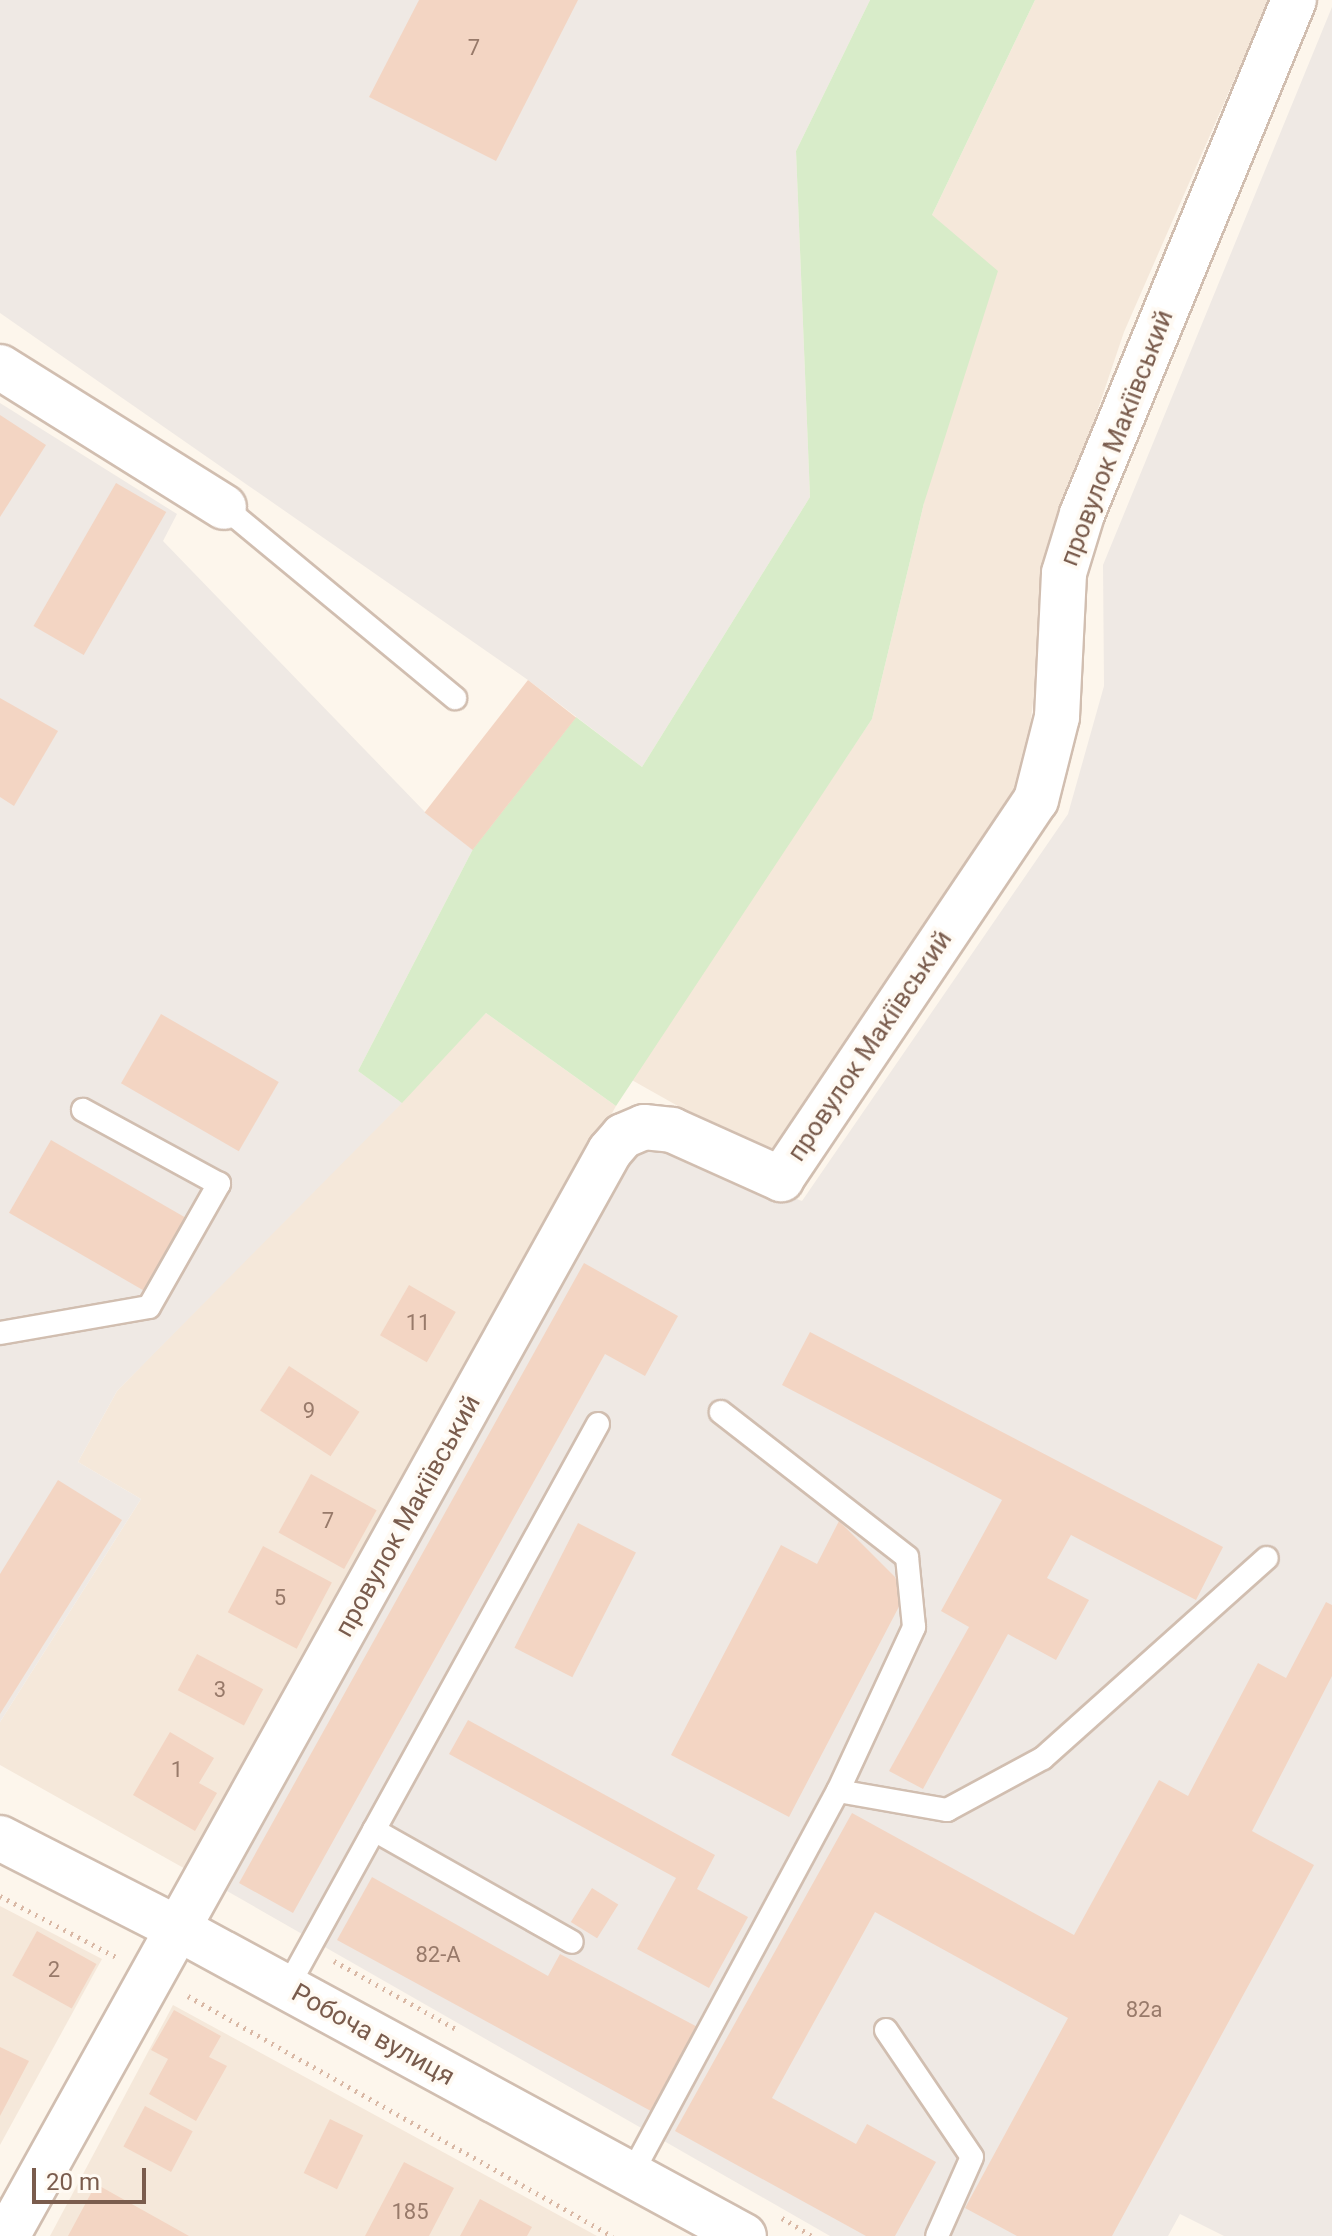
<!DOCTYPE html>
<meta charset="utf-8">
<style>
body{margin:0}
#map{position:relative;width:1332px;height:2236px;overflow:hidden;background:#fdf6ec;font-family:Roboto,sans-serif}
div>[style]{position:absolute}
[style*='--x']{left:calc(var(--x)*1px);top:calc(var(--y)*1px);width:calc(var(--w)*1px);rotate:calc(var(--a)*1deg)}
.residential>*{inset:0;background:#f5e8da}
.industrial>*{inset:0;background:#efe9e4}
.green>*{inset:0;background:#d8ecc9}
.building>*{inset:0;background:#f3d5c3;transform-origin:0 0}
.path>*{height:5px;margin-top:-2.5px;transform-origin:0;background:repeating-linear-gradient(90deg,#d9b8a5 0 2px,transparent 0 8px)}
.roads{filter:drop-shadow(2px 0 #d1beb0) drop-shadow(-2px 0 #d1beb0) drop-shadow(0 2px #d1beb0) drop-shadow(0 -2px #d1beb0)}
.service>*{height:22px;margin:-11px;padding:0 11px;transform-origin:11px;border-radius:11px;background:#fff}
.minor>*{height:44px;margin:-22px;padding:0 22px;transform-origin:22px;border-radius:22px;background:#fff}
span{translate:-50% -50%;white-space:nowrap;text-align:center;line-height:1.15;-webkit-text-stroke:7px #fffaf3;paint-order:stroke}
.number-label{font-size:22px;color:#987a6a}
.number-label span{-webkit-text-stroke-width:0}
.street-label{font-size:26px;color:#7a5c4d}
.scale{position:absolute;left:32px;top:2168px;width:114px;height:36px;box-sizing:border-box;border:4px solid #7a5c4d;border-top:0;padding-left:10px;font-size:24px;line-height:28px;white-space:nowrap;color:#7a5c4d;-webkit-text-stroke:6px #fffaf3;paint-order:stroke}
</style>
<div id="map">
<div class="residential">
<i style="clip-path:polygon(1035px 0,1269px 0,1124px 332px,1053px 542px,1021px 799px,774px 1160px,630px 1079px,872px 719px,924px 503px,932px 215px)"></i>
<i style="clip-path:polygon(486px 1013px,616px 1106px,189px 1871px,0 1765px,0 1722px,141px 1499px,78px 1462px,117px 1391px)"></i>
<i style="clip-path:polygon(0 1906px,102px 1959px,0 2145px)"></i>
<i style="clip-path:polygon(173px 2005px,597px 2236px,50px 2236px)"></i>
</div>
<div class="industrial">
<i style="clip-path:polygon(0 0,870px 0,796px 151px,810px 497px,642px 767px,528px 680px,0 313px)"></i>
<i style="clip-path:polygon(1332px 7px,1332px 2236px,1224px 2236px,1180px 2214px,1168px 2236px,830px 2236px,227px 1891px,641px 1141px,802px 1201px,1068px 814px,1104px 686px,1103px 565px)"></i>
<i style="clip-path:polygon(0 403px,177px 514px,163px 541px,425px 812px,473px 849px,358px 1071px,402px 1103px,117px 1391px,78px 1462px,141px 1499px,0 1722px)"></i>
</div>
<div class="green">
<i style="clip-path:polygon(870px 0,1035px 0,932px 215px,998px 271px,924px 503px,872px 719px,616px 1106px,486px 1013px,402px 1103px,358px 1071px,473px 849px,576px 717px,642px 767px,810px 497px,796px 151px)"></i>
</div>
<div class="building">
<i style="clip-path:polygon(419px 0,578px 0,496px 161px,369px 97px)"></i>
<i style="clip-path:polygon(0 415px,46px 445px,0 517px)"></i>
<i style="left:116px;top:483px;width:58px;height:165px;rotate:30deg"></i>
<i style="left:528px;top:680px;width:61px;height:168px;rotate:38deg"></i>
<i style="clip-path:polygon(0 698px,58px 731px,14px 806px,0 797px)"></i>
<i style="left:161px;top:1014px;width:136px;height:80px;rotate:30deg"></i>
<i style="left:51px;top:1140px;width:156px;height:84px;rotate:30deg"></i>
<i style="clip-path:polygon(584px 1263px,678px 1316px,645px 1376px,605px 1354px,293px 1913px,239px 1883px)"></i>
<i style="left:409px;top:1285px;width:54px;height:58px;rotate:30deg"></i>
<i style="clip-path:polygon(810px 1332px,1223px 1547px,1196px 1600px,1071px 1535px,1047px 1578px,1089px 1600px,1056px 1660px,1008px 1634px,923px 1789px,889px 1771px,969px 1627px,941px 1611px,1002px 1500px,782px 1385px)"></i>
<i style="left:289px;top:1366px;width:84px;height:53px;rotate:33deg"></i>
<i style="left:311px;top:1474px;width:75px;height:67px;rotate:29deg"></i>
<i style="clip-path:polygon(58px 1480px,122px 1520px,0 1714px,0 1574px)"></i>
<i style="clip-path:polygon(839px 1521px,895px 1577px,904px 1597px,789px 1817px,671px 1755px,781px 1545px,817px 1564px)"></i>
<i style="left:578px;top:1523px;width:65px;height:140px;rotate:27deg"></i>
<i style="left:263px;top:1546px;width:78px;height:75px;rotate:28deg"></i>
<i style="clip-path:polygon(1326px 1602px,1332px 1605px,1332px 1676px,1252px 1831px,1314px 1865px,1112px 2236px,1017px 2236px,965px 2208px,1068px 2018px,875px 1912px,772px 2098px,856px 2144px,867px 2124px,936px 2162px,895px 2236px,866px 2236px,675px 2131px,852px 1813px,1074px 1935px,1159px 1780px,1188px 1796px,1258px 1663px,1286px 1678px)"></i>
<i style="left:197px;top:1654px;width:75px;height:41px;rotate:28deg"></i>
<i style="clip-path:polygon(468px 1720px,715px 1855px,697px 1889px,748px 1917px,709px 1988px,637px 1949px,676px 1878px,449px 1754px)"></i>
<i style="clip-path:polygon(170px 1732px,214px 1758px,199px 1783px,217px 1793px,195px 1831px,133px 1795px)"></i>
<i style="clip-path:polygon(372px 1877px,548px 1976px,560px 1954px,705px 2031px,660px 2116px,337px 1940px)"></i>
<i style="left:592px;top:1888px;width:31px;height:40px;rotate:32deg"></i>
<i style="left:37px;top:1931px;width:68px;height:51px;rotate:29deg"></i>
<i style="clip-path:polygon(174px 2010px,221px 2036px,209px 2057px,227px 2066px,196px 2121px,149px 2094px,168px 2059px,151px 2050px)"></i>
<i style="clip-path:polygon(0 2047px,29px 2061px,0 2116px)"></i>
<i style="left:145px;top:2106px;width:54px;height:46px;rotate:28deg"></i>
<i style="left:330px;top:2119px;width:37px;height:60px;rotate:26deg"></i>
<i style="clip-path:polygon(404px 2162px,454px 2188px,429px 2236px,365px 2236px)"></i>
<i style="clip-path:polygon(96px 2184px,189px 2236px,68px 2236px)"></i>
<i style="clip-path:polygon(480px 2199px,532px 2227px,527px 2236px,460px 2236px)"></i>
</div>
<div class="path">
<i style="--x:0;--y:1896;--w:131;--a:27.7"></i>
<i style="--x:334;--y:1961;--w:142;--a:29.1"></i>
<i style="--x:188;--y:1996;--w:488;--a:29.5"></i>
<i style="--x:782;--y:2218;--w:35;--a:31"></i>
</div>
<div class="roads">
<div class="service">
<i style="--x:224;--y:507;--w:300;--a:39.6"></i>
<i style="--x:0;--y:1333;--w:151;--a:-9.9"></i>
<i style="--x:149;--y:1307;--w:142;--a:-60.4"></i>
<i style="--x:219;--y:1184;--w:155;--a:-151.4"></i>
<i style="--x:838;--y:1791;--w:111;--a:9.9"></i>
<i style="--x:947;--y:1810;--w:109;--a:-28.4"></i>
<i style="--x:1043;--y:1758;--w:300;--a:-41.8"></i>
<i style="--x:374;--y:1830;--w:227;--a:29.5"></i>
<i style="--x:287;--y:1988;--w:644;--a:-61.13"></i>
<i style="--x:886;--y:2030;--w:153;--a:55.9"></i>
<i style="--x:972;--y:2157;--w:86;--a:113.9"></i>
<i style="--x:631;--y:2175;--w:436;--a:-61.7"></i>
<i style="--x:838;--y:1791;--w:181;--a:-65.1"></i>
<i style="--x:914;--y:1627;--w:70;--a:-95.7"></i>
<i style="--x:907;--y:1557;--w:236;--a:-142.1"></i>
</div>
<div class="minor">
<i style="--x:0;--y:367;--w:264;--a:32"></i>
<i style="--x:0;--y:1838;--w:199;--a:27"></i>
<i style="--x:177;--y:1928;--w:645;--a:28.51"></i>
<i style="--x:7;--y:2236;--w:1241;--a:-60.94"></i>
<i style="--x:610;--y:1151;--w:20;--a:-49"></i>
<i style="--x:623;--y:1136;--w:23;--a:-23"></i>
<i style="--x:644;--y:1127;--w:28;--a:6"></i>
<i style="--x:672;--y:1130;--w:120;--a:24.2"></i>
<i style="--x:781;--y:1179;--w:457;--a:-56.1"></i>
<i style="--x:1036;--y:800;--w:86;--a:-75.8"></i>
<i style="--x:1057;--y:717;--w:144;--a:-87.2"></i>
<i style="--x:1064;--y:573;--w:62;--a:-73"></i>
<i style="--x:1082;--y:514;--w:556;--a:-67.59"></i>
</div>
</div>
<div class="number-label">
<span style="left:474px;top:48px">7</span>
<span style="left:418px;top:1323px">11</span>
<span style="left:309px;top:1411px">9</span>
<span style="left:328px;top:1521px">7</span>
<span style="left:280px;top:1598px">5</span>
<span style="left:220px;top:1690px">3</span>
<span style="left:177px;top:1770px">1</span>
<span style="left:438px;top:1955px">82-А</span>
<span style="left:54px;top:1970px">2</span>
<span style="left:1144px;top:2010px">82а</span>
<span style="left:410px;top:2212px">185</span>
</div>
<div class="street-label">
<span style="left:1117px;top:438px;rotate:-69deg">провулок Макіївський</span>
<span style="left:870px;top:1046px;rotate:-56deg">провулок Макіївський</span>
<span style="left:408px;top:1516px;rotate:-61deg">провулок Макіївський</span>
<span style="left:373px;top:2035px;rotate:29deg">Робоча вулиця</span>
</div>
<div class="scale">20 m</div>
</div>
